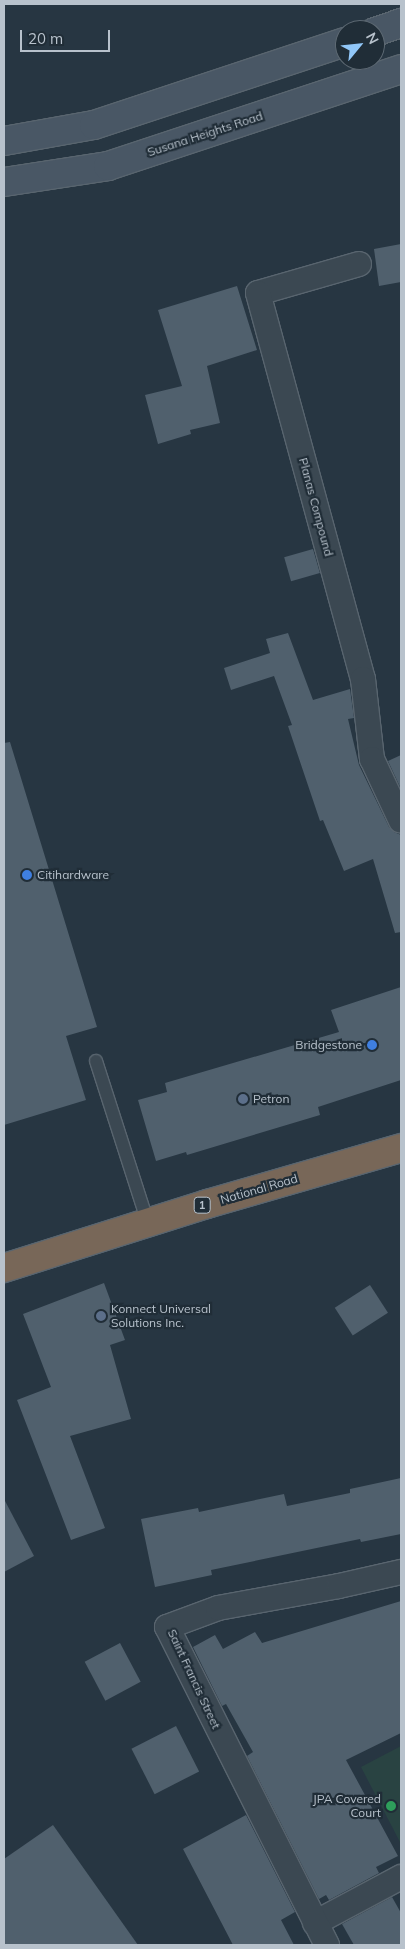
<!DOCTYPE html>
<style>
body{margin:0}
#map{position:relative;width:405px;height:1949px;overflow:hidden;background:#273642;font-family:Mulish,sans-serif}
div>[style]{position:absolute}
[style*='--x']{left:calc(var(--x)*1px);top:calc(var(--y)*1px);width:calc(var(--w)*1px);rotate:calc(var(--a)*1deg)}
.green>*{inset:0;background:#294342}
.building>*{inset:0;background:#50606d;transform-origin:0 0}
.roads{filter:drop-shadow(1px 0 #59656f) drop-shadow(-1px 0 #59656f) drop-shadow(0 1px #59656f) drop-shadow(0 -1px #59656f)}
.lane>*{height:12px;margin:-6px;padding:0 6px;transform-origin:6px;border-radius:6px;background:#3b4852}
.street>*{height:24px;margin:-12px;padding:0 12px;transform-origin:12px;border-radius:12px;background:#3b4852}
.secondary>*{height:28px;margin:-14px;padding:0 14px;transform-origin:14px;border-radius:14px;background:#495765}
.highway>*{height:28px;margin:-14px;padding:0 14px;transform-origin:14px;border-radius:14px;background:#786758}
.dots>*{width:14px;height:14px;translate:-50% -50%;box-sizing:border-box;border:2px solid #202d37;border-radius:50%}
span{translate:-50% -50%;white-space:nowrap;text-align:center;line-height:1.15;-webkit-text-stroke:4.5px #202d37;paint-order:stroke}
.shield-label span{padding:1px 4px;background:#202d37;border:1px solid;border-radius:4px;-webkit-text-stroke-width:0}
.shield-label{font-size:11px;color:#b8c2cc;font-weight:700}
.street-label{font-size:12px;color:#b8c2cc}
.poi-label{font-size:12px;color:#b8c2cc}
.left{translate:0 -50%;text-align:left}
.right{translate:-100% -50%;text-align:right}
.frame{position:absolute;inset:0;border:5px solid #b8c2cc;pointer-events:none}
.north{position:absolute;left:335px;top:20px;width:50px;height:50px;box-sizing:border-box;background:#202d37;border:1px solid #5d6973;border-radius:50%;rotate:62deg;font-size:14px;font-weight:700;line-height:20px;text-align:center;color:#b8c2cc}
.north::after{content:'';display:block;margin:auto;width:18px;height:22px;background:#91c7f8;clip-path:polygon(50% 0,100% 100%,50% 72%,0 100%)}
.scale{position:absolute;left:20px;top:30px;width:90px;height:22px;box-sizing:border-box;border:2px solid #b8c2cc;border-top:0;padding-left:6px;font-size:15px;line-height:18px;white-space:nowrap;color:#b8c2cc;-webkit-text-stroke:4px #202d37;paint-order:stroke}
</style>
<div id="map">
<div class="green">
<i style="clip-path:polygon(401px 1746px,401px 1844px,361px 1767px)"></i>
</div>
<div class="building">
<i style="clip-path:polygon(401px 244px,401px 282px,379px 286px,374px 249px)"></i>
<i style="clip-path:polygon(237px 286px,257px 350px,207px 366px,220px 423px,190px 430px,191px 434px,158px 444px,145px 395px,182px 386px,158px 310px)"></i>
<i style="left:313px;top:549px;width:25px;height:30px;rotate:74deg"></i>
<i style="clip-path:polygon(288px 633px,313px 700px,350px 689px,354px 718px,348px 719px,359px 765px,389px 827px,394px 832px,401px 835px,401px 932px,395px 933px,373px 859px,344px 871px,323px 820px,320px 821px,288px 726px,292px 725px,274px 676px,231px 690px,224px 668px,270px 653px,266px 639px)"></i>
<i style="clip-path:polygon(10px 742px,97px 1027px,66px 1036px,86px 1100px,4px 1125px,4px 743px)"></i>
<i style="clip-path:polygon(401px 755px,401px 789px,388px 761px)"></i>
<i style="clip-path:polygon(401px 987px,401px 1080px,318px 1107px,320px 1115px,187px 1155px,186px 1152px,156px 1161px,138px 1100px,167px 1092px,165px 1083px,339px 1032px,331px 1010px)"></i>
<i style="clip-path:polygon(104px 1283px,125px 1340px,110px 1345px,131px 1419px,70px 1436px,105px 1528px,71px 1540px,17px 1400px,51px 1387px,23px 1314px)"></i>
<i style="left:370px;top:1285px;width:33px;height:42px;rotate:57deg"></i>
<i style="clip-path:polygon(401px 1478px,401px 1534px,361px 1542px,360px 1539px,211px 1570px,212px 1575px,155px 1587px,141px 1519px,198px 1508px,199px 1512px,284px 1494px,287px 1506px,350px 1493px,350px 1489px)"></i>
<i style="clip-path:polygon(4px 1499px,34px 1556px,4px 1572px)"></i>
<i style="clip-path:polygon(401px 1601px,401px 1733px,346px 1760px,398px 1856px,376px 1867px,379px 1873px,329px 1900px,326px 1895px,319px 1899px,247px 1756px,253px 1752px,226px 1704px,222px 1706px,193px 1647px,215px 1635px,223px 1649px,255px 1632px,262px 1643px)"></i>
<i style="left:120px;top:1643px;width:44px;height:40px;rotate:62deg"></i>
<i style="left:176px;top:1726px;width:51px;height:50px;rotate:63deg"></i>
<i style="clip-path:polygon(246px 1815px,295px 1912px,281px 1920px,294px 1945px,233px 1945px,183px 1849px)"></i>
<i style="clip-path:polygon(53px 1825px,138px 1945px,4px 1945px,4px 1859px)"></i>
<i style="clip-path:polygon(392px 1897px,401px 1913px,401px 1945px,354px 1945px,342px 1924px)"></i>
</div>
<div class="roads">
<div class="lane">
<i style="--x:96;--y:1061;--w:170;--a:72.2"></i>
</div>
<div class="street">
<i style="--x:359;--y:264;--w:105;--a:164"></i>
<i style="--x:258;--y:293;--w:400;--a:74.8"></i>
<i style="--x:363;--y:679;--w:81;--a:83.6"></i>
<i style="--x:372;--y:759;--w:68;--a:64.9"></i>
<i style="--x:315;--y:1923;--w:98;--a:-28.1"></i>
<i style="--x:327;--y:1945;--w:356;--a:-116.7"></i>
<i style="--x:167;--y:1627;--w:54;--a:-20.4"></i>
<i style="--x:218;--y:1608;--w:123;--a:-10.3"></i>
<i style="--x:339;--y:1586;--w:64;--a:-12.7"></i>
</div>
<div class="secondary">
<i style="--x:375;--y:32;--w:28;--a:-19"></i>
<i style="--x:4;--y:141;--w:91;--a:-10.1"></i>
<i style="--x:94;--y:125;--w:264;--a:-18.3"></i>
<i style="--x:4;--y:182;--w:105;--a:-8.7"></i>
<i style="--x:108;--y:166;--w:309;--a:-18.3"></i>
</div>
<div class="highway">
<i style="--x:4;--y:1268;--w:213;--a:-17.5"></i>
<i style="--x:207;--y:1204;--w:202;--a:-16.1"></i>
</div>
</div>
<div class="dots">
<i style="left:27px;top:875px;background:#3f7fe0"></i>
<i style="left:372px;top:1045px;background:#3f7fe0"></i>
<i style="left:243px;top:1099px;background:#5c6f8a"></i>
<i style="left:101px;top:1316px;background:#5c6f8a"></i>
<i style="left:391px;top:1806px;background:#2e9e5b"></i>
</div>
<div class="shield-label">
<span style="left:202px;top:1205px">1</span>
</div>
<div class="street-label">
<span style="left:205px;top:134px;rotate:-18deg">Susana Heights Road</span>
<span style="left:316px;top:507px;rotate:75deg">Planas Compound</span>
<span style="left:259px;top:1189px;rotate:-16deg">National Road</span>
<span style="left:194px;top:1679px;rotate:65deg">Saint Francis Street</span>
</div>
<div class="poi-label">
<span class="left" style="left:37px;top:875px">Citihardware</span>
<span class="right" style="left:362px;top:1045px">Bridgestone</span>
<span class="left" style="left:253px;top:1099px">Petron</span>
<span class="left" style="left:111px;top:1316px">Konnect Universal<br>Solutions Inc.</span>
<span class="right" style="left:381px;top:1806px">JPA Covered<br>Court</span>
</div>
<div class="frame"></div>
<div class="north">N</div>
<div class="scale">20 m</div>
</div>
